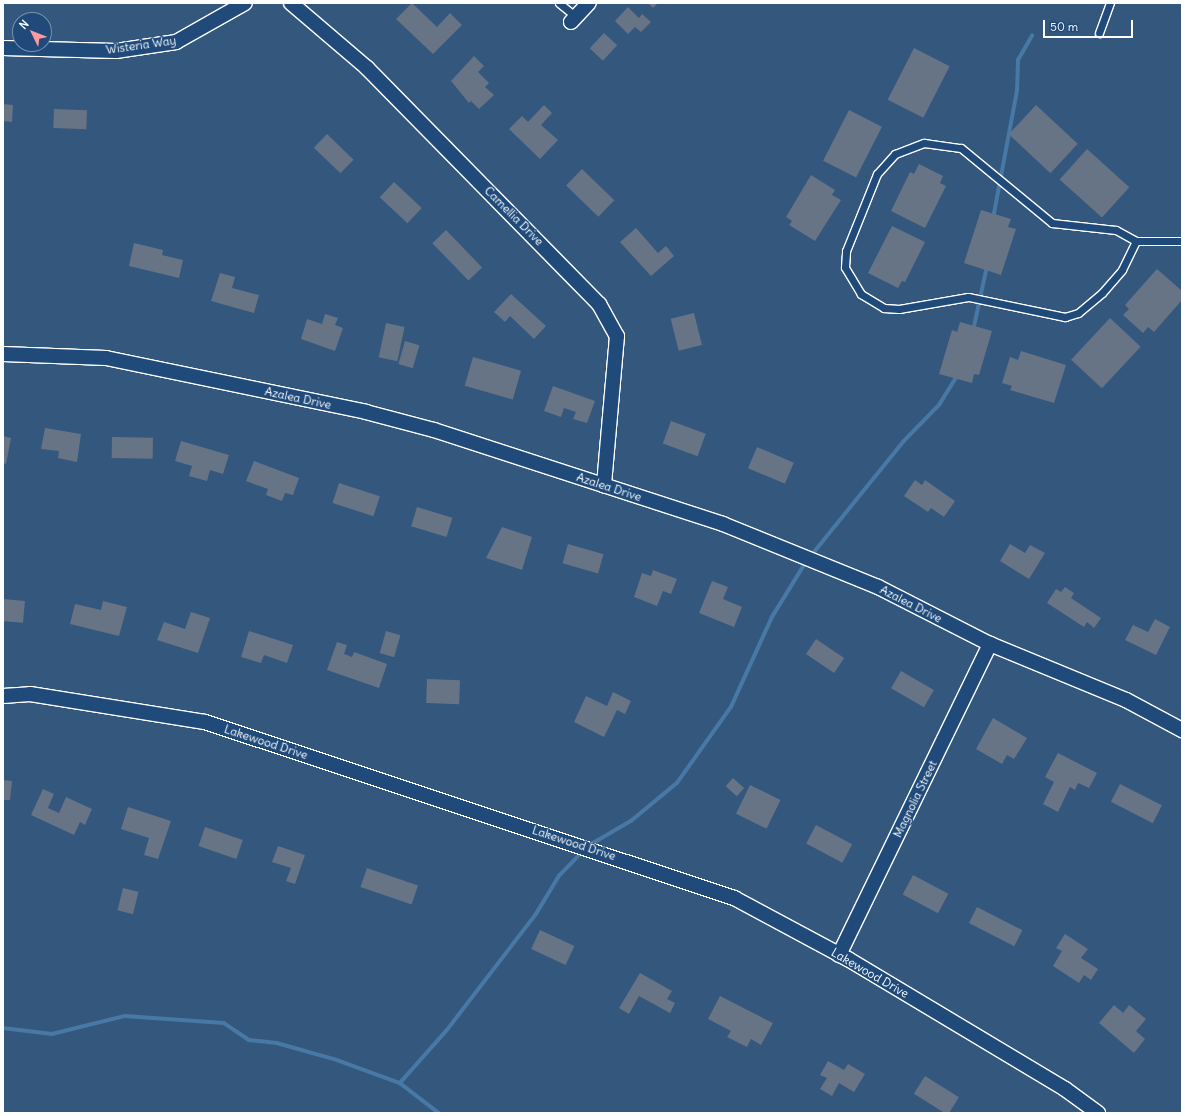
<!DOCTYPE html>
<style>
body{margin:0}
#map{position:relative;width:1185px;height:1116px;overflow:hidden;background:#34577d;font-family:Delius,sans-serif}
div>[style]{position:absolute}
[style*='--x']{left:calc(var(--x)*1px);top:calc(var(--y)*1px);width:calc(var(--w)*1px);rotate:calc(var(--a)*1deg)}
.stream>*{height:3.5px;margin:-1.75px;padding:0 1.75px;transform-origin:1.75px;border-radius:1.75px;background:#4878a5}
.building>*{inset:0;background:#667485;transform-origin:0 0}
.roads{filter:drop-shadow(1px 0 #fff) drop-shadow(-1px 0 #fff) drop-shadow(0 1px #fff) drop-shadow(0 -1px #fff)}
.service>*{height:7px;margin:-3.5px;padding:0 3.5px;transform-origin:3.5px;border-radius:3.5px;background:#1f4a7a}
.minor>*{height:14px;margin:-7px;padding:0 7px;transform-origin:7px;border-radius:7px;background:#1f4a7a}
span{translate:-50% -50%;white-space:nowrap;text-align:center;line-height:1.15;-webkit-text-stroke:3px #1f4a7a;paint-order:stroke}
.street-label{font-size:12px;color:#fff}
.frame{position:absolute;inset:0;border:4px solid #fff;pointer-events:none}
.north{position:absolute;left:12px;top:12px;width:40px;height:40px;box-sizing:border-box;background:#1f4a7a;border:1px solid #7992af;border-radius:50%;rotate:313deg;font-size:11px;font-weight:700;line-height:16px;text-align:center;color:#fff}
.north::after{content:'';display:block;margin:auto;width:14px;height:18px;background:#ff9aa2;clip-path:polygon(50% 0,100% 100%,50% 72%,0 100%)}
.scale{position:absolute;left:1043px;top:20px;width:90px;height:18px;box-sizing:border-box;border:2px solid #fff;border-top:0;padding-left:5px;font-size:12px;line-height:14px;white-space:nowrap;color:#fff;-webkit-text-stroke:3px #1f4a7a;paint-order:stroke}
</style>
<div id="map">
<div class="stream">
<i style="--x:993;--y:219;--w:130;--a:-79.4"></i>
<i style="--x:1017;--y:91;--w:31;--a:-88"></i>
<i style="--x:1018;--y:60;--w:28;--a:-60"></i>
<i style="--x:973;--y:331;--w:66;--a:-77.8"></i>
<i style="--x:810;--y:557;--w:148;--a:-51"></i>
<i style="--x:903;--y:442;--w:52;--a:-45.8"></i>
<i style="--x:939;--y:405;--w:34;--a:-58"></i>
<i style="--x:588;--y:846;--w:50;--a:-30.2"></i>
<i style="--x:631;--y:821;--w:60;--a:-39.6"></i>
<i style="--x:677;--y:783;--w:93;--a:-54.6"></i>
<i style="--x:731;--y:707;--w:99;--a:-65.5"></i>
<i style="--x:772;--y:617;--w:65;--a:-58.3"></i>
<i style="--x:3;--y:1028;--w:49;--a:7"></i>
<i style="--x:52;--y:1034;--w:75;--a:-13.9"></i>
<i style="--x:125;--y:1016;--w:99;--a:4"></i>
<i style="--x:224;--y:1023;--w:30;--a:34"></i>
<i style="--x:249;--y:1040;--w:28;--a:6"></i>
<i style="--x:277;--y:1043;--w:59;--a:15.7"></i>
<i style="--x:334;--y:1059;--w:70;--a:20"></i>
<i style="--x:400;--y:1083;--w:49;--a:37.6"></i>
<i style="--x:400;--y:1083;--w:71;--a:-48.4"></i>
<i style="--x:447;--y:1030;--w:146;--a:-52.5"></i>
<i style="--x:536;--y:914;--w:44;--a:-58.8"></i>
<i style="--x:559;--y:876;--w:35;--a:-46"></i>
</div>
<div class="building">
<i style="clip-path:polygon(412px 3px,437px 27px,450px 13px,462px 25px,433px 54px,396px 19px)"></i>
<i style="clip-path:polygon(648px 3px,658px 3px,653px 8px)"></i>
<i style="clip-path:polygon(628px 7px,639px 18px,642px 14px,651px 22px,641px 32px,635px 27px,628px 34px,615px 21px)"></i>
<i style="left:604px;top:33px;width:18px;height:21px;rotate:43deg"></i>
<i style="left:914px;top:48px;width:40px;height:58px;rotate:27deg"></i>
<i style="clip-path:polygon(474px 56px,484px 66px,478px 72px,489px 83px,485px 87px,494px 95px,479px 109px,471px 101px,469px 103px,451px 81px)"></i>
<i style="clip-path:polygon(3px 104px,13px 105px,12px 122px,3px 121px)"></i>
<i style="clip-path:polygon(544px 105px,552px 113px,541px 125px,558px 140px,540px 159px,509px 129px,522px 116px,528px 122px)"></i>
<i style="left:1036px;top:105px;width:57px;height:40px;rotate:43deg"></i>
<i style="left:54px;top:109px;width:33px;height:19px;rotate:2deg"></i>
<i style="left:849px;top:110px;width:37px;height:57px;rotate:27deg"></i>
<i style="left:327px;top:134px;width:37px;height:19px;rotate:44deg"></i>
<i style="left:1087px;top:149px;width:57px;height:41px;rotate:42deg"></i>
<i style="clip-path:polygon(919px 164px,943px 176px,940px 183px,946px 186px,925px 228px,891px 211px,910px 172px,914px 174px)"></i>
<i style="left:582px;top:169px;width:45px;height:23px;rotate:44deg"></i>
<i style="clip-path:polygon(811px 175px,835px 190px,832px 195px,841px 200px,815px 241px,789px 225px,792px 221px,786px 217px)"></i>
<i style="left:394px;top:182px;width:38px;height:21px;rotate:43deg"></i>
<i style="clip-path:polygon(981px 210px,1011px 219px,1008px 227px,1016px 229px,1001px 275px,964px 263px)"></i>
<i style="clip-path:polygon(892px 226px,925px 242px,905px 282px,902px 281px,898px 288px,868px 273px)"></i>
<i style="clip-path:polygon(636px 228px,658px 253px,666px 246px,674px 256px,651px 276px,620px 242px)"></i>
<i style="left:446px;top:230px;width:52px;height:19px;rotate:46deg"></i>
<i style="clip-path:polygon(134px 243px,163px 250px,162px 255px,183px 260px,179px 278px,129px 266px)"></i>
<i style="clip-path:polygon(1157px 269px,1182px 291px,1182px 300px,1154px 332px,1148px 327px,1143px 333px,1123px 315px,1129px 309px,1125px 305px)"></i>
<i style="clip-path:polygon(220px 273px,235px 277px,232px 288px,259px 295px,254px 313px,211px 301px)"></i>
<i style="clip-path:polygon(511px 294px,546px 326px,534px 339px,510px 316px,505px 322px,494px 312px)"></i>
<i style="left:694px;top:313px;width:33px;height:24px;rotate:76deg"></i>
<i style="clip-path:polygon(325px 314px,338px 318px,335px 325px,343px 328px,335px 351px,301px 339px,307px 319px,322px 324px)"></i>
<i style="left:1110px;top:318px;width:42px;height:57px;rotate:43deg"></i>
<i style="clip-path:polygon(960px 322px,992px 331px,979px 375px,974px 374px,972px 383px,939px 374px,952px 330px,957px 332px)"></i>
<i style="left:386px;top:323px;width:19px;height:35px;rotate:12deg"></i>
<i style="left:405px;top:341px;width:15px;height:24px;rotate:16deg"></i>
<i style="clip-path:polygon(1021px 351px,1066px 365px,1054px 403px,1010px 390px,1012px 386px,1002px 383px,1010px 357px,1018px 360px)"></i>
<i style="left:473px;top:357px;width:50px;height:30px;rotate:16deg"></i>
<i style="clip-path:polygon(553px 386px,595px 401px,587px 423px,573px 419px,576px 412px,564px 408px,561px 417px,544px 411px)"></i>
<i style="left:671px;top:421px;width:37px;height:24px;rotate:20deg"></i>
<i style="clip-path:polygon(45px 428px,81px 434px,77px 462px,58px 458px,59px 451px,41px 449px)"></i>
<i style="clip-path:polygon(3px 436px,11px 438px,6px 464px,3px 463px)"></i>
<i style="left:112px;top:437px;width:41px;height:21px;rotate:1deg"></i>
<i style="clip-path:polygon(181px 441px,229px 455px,223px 474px,210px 470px,207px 481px,189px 476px,192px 466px,175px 461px)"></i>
<i style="left:757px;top:447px;width:40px;height:23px;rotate:23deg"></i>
<i style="clip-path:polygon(254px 461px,299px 478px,293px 495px,285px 493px,282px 501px,266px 495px,268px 489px,246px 481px)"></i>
<i style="clip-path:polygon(915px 480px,922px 485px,925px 480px,955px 501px,944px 517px,931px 508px,928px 512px,904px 496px)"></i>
<i style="left:339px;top:483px;width:43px;height:21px;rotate:18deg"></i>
<i style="left:417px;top:507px;width:37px;height:20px;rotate:17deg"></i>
<i style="clip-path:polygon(502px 527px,532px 537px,522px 570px,486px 558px)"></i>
<i style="left:568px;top:544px;width:37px;height:20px;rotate:16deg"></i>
<i style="clip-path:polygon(1010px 544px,1025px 553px,1030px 545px,1045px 553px,1029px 579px,1000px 561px)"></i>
<i style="clip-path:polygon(653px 570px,677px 579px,671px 594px,663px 591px,657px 606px,634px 597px,642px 573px,651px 576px)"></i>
<i style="clip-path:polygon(712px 581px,728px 587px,723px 599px,742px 607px,734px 627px,699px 613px)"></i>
<i style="clip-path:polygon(1065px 587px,1074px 593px,1071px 598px,1101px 618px,1094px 628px,1087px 622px,1084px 627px,1047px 603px,1056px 589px,1061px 592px)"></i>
<i style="left:3px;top:599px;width:22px;height:22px;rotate:5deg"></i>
<i style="clip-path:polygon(103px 601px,127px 607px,119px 636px,70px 624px,75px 604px,101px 610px)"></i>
<i style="clip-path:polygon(191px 612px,210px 618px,198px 653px,157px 640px,164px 622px,185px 629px)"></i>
<i style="clip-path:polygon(1155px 619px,1170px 627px,1156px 655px,1125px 640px,1133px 625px,1148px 632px)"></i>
<i style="clip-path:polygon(249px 631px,293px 645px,287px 663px,264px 655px,261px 663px,241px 657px)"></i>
<i style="left:386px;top:631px;width:15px;height:23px;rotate:16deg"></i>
<i style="left:816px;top:639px;width:34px;height:18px;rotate:34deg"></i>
<i style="clip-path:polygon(337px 642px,347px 645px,344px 654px,352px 657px,354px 652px,387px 664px,379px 688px,327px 670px)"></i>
<i style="left:901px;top:671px;width:38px;height:20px;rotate:30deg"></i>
<i style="left:427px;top:679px;width:33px;height:24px;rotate:2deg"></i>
<i style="clip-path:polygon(613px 692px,631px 701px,625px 714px,617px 710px,604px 737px,574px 722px,586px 696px,607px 706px)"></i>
<i style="clip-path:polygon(993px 718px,1027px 738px,1014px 759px,1007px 755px,1002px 764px,976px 749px)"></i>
<i style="clip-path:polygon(1058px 753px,1097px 773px,1089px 788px,1078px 783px,1075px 790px,1070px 787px,1058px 812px,1043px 804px,1054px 782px,1045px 777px)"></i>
<i style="left:733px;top:778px;width:15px;height:11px;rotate:42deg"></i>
<i style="clip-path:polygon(3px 780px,12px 781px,10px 800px,3px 800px)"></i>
<i style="left:1120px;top:784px;width:47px;height:20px;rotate:27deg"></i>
<i style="left:750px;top:785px;width:34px;height:32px;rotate:26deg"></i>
<i style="clip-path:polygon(43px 789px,54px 794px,48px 808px,59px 813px,66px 797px,92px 809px,85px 825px,80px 822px,74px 835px,31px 815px)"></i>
<i style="clip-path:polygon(128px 807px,171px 821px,158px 859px,144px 855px,149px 838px,121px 829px)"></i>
<i style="left:816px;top:825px;width:41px;height:21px;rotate:28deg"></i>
<i style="left:205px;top:827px;width:40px;height:20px;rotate:19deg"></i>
<i style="clip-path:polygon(278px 846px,305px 855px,295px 884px,286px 881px,291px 868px,272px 862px)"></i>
<i style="left:367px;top:868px;width:54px;height:20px;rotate:19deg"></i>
<i style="left:913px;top:875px;width:40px;height:22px;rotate:28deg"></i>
<i style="left:123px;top:888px;width:16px;height:23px;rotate:14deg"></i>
<i style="left:977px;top:907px;width:51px;height:18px;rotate:27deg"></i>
<i style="left:540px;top:930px;width:38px;height:21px;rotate:25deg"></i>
<i style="clip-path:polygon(1065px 934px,1088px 949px,1081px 958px,1098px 969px,1091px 980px,1084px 975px,1079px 983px,1053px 966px,1062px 951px,1056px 948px)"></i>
<i style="clip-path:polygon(640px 973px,672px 991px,667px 999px,675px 1003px,670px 1013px,639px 996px,629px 1014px,619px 1008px)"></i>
<i style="clip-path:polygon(720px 996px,773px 1023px,761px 1045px,751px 1039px,747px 1047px,727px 1037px,731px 1031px,708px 1019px)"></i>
<i style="clip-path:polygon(1114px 1005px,1123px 1013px,1129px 1005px,1146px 1019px,1136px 1031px,1145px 1039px,1134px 1053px,1099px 1023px)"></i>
<i style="clip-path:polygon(828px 1061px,844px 1070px,848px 1064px,865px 1074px,854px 1092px,839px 1083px,832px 1096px,820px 1089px,827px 1078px,820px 1075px)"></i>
<i style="left:925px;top:1076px;width:40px;height:21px;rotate:32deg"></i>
</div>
<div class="roads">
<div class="service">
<i style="--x:559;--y:3;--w:22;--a:39"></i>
<i style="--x:1099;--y:33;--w:32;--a:-70"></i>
<i style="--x:1136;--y:241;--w:32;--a:116"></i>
<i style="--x:1122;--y:270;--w:30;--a:131"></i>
<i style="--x:1102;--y:293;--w:31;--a:140"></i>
<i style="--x:1078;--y:313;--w:14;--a:163"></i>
<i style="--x:1065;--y:317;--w:99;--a:-168.3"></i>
<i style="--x:968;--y:297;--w:70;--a:170.1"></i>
<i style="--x:899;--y:309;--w:15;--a:-176"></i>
<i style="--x:884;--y:308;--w:27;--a:-149"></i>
<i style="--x:861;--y:294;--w:31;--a:-121"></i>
<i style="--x:845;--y:267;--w:16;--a:-86"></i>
<i style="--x:846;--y:251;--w:83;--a:-68.1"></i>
<i style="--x:877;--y:174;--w:27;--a:-48"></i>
<i style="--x:895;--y:154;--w:31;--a:-21"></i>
<i style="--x:924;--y:143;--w:37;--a:8"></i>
<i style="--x:961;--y:148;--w:118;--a:39.5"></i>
<i style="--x:1052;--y:223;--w:64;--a:6.2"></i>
<i style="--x:1116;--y:230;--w:23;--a:29"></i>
<i style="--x:1136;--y:241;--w:46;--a:0"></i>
</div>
<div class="minor">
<i style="--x:291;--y:3;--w:100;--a:40.5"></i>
<i style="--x:367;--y:68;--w:331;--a:45.5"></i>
<i style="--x:599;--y:304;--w:37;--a:61"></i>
<i style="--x:617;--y:336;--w:150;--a:95"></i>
<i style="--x:571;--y:22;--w:26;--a:-47"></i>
<i style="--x:3;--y:48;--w:113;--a:1.5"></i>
<i style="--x:116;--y:51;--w:61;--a:-8.5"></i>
<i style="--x:176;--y:42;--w:79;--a:-29.5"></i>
<i style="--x:3;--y:354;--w:103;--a:2.2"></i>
<i style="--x:106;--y:358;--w:266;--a:11.7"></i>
<i style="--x:366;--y:412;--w:70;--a:14.8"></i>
<i style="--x:434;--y:430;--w:304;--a:18"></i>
<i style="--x:723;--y:524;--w:167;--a:22.1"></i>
<i style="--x:878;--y:587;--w:126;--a:27"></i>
<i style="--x:990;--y:644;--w:147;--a:22.4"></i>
<i style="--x:1126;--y:700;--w:64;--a:28.2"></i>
<i style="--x:3;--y:696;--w:27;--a:-4"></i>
<i style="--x:30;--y:694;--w:177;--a:9.1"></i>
<i style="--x:205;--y:722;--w:558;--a:18.4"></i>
<i style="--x:734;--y:898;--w:129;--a:28.2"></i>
<i style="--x:848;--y:959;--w:253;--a:30.9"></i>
<i style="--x:1065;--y:1089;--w:41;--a:36"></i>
<i style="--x:839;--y:955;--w:346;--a:-64.1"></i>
</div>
</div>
<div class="street-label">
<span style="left:141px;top:45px;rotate:-8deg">Wisteria Way</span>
<span style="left:514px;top:216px;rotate:45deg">Camellia Drive</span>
<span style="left:298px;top:398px;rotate:12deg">Azalea Drive</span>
<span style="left:609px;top:487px;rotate:18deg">Azalea Drive</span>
<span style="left:911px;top:604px;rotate:27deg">Azalea Drive</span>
<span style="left:266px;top:742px;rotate:18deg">Lakewood Drive</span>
<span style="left:915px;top:799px;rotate:-64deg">Magnolia Street</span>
<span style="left:574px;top:843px;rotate:18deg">Lakewood Drive</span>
<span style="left:870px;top:973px;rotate:30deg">Lakewood Drive</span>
</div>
<div class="frame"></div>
<div class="north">N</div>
<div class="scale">50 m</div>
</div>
